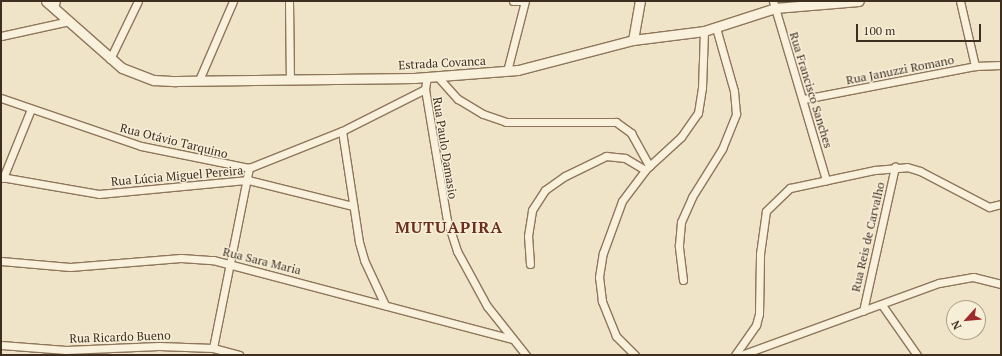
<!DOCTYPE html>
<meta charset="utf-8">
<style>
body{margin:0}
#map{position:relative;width:1002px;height:356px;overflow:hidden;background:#f0e4c8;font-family:"PT Serif",serif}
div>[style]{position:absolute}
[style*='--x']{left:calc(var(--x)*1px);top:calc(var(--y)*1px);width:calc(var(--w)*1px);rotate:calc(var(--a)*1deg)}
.roads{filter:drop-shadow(1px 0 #8d765c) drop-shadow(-1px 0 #8d765c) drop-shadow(0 1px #8d765c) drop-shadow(0 -1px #8d765c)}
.street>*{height:7px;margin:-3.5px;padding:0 3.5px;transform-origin:3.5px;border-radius:3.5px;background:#faf1dc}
.secondary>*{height:9px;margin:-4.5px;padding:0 4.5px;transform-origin:4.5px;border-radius:4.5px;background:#faf1dc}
span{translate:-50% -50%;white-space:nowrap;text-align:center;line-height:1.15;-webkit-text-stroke:3px #f7eed8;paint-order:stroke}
.street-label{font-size:12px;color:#3d2e20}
.district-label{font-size:16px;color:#6b2e1e;font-weight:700;letter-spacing:1px}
.frame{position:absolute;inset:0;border:2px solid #3d2e20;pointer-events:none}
.north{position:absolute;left:946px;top:300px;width:40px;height:40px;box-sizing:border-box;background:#f7eed8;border:1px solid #ada18e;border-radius:50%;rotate:243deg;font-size:11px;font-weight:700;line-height:16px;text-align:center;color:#3d2e20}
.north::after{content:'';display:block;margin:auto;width:14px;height:18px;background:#9e2a2b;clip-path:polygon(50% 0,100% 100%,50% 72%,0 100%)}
.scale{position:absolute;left:856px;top:24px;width:125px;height:18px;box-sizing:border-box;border:2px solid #3d2e20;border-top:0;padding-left:5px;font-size:12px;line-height:14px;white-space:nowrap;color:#3d2e20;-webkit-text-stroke:3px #f7eed8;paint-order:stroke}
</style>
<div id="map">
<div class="roads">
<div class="street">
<i style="--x:289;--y:1;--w:77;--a:89.3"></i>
<i style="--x:513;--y:1;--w:11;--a:0"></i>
<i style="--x:773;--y:1;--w:187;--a:73.5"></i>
<i style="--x:960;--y:1;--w:67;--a:77"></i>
<i style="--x:54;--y:7;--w:6;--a:-72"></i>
<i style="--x:1;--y:36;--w:70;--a:-12.4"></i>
<i style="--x:110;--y:59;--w:64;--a:-64.2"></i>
<i style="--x:507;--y:71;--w:72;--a:-75.6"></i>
<i style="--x:437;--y:76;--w:31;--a:48"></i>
<i style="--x:458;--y:99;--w:29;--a:31"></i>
<i style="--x:483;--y:114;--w:24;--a:19"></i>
<i style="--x:506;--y:122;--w:110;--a:0"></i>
<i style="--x:616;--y:122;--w:19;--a:36"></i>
<i style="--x:631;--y:133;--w:38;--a:61"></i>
<i style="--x:199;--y:80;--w:86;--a:-66.7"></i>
<i style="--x:425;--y:89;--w:133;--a:80.5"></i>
<i style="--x:447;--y:220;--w:33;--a:72"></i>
<i style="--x:457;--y:251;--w:63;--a:61.4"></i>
<i style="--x:487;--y:306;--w:63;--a:51.5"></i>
<i style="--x:1;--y:98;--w:148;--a:18.9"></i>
<i style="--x:141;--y:146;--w:110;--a:11.5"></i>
<i style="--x:249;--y:168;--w:100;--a:-21.7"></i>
<i style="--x:342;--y:131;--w:93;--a:-26.8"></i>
<i style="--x:425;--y:89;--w:12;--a:-81"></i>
<i style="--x:804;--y:99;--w:174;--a:-10.9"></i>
<i style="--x:975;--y:66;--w:26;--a:-2"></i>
<i style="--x:342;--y:131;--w:112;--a:81.3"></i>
<i style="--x:359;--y:242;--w:19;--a:74"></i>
<i style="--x:364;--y:260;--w:50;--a:65"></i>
<i style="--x:1;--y:177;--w:99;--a:9.8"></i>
<i style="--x:99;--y:194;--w:150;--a:-5.4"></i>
<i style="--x:248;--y:180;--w:108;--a:13.9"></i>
<i style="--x:3;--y:178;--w:74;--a:-67.9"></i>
<i style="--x:1;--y:261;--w:69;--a:5"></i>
<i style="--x:70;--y:267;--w:111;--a:-4.6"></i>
<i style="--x:181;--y:258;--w:32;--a:4"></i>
<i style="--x:213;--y:260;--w:308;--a:14.8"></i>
<i style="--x:530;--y:264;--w:28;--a:-94"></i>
<i style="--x:528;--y:236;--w:26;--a:-81"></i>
<i style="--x:532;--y:210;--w:24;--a:-57"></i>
<i style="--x:545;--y:190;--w:24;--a:-35"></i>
<i style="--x:565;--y:176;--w:46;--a:-26"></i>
<i style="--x:606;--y:156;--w:19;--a:6"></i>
<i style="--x:625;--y:158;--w:23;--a:31"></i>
<i style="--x:683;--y:280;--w:35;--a:-97"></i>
<i style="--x:679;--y:245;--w:23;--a:-85"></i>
<i style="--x:681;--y:222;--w:27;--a:-66"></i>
<i style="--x:692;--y:197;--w:57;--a:-58"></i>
<i style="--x:722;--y:149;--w:38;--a:-68"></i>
<i style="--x:736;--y:114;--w:23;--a:-95"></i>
<i style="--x:734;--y:91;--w:66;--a:-105.9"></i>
<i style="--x:882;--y:305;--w:61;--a:55"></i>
<i style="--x:863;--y:311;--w:148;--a:-77.5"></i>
<i style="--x:1;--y:345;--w:65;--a:4.4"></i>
<i style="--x:66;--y:350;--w:93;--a:-2.5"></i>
<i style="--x:159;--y:346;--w:54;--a:2.1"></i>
<i style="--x:213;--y:348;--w:27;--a:15"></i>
<i style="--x:213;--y:348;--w:184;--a:-78.7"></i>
<i style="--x:635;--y:355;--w:27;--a:-135"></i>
<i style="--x:616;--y:336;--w:38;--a:-112"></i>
<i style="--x:602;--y:301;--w:24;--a:-97"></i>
<i style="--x:599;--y:277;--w:24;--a:-81"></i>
<i style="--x:603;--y:253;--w:55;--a:-69.9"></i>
<i style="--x:622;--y:201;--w:39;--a:-53"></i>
<i style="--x:645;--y:170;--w:49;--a:-42.5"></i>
<i style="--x:681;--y:137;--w:29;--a:-55"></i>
<i style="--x:698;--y:113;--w:25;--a:-81"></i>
<i style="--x:702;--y:88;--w:57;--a:-88"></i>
<i style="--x:735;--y:355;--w:37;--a:-55"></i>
<i style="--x:756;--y:325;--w:11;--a:-75"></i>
<i style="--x:759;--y:314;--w:60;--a:-89"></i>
<i style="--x:760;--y:254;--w:43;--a:-82.1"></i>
<i style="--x:766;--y:211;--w:33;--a:-44"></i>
<i style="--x:790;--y:188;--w:87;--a:-12"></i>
<i style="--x:875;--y:170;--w:32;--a:-5"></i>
<i style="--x:907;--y:167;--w:14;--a:17"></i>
<i style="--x:920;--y:171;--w:78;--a:27.6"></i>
<i style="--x:989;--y:207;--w:12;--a:-14"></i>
<i style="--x:741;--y:355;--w:211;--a:-20"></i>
<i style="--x:939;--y:283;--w:35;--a:-10"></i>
<i style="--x:973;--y:277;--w:29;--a:14"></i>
</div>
<div class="secondary">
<i style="--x:46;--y:1;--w:101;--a:41.4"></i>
<i style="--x:122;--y:68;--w:34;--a:21"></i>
<i style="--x:154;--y:80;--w:22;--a:3"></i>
<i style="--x:176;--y:81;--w:238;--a:-0.7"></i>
<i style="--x:414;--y:78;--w:104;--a:-4.4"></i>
<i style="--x:518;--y:70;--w:119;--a:-14.6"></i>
<i style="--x:633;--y:40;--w:72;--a:-7.2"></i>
<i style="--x:704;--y:31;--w:75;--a:-17.9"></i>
<i style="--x:775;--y:8;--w:84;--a:-4.8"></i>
<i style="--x:633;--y:40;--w:40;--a:-80"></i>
</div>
</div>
<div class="street-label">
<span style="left:442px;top:63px;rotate:-3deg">Estrada Covanca</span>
<span style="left:900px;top:70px;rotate:-11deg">Rua Januzzi Romano</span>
<span style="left:811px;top:90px;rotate:73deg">Rua Francisco Sanches</span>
<span style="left:174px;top:141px;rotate:14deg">Rua Otávio Tarquino</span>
<span style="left:445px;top:148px;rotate:81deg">Rua Paulo Damasio</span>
<span style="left:177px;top:176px;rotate:-5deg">Rua Lúcia Miguel Pereira</span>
<span style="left:868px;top:237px;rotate:-77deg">Rua Reis de Carvalho</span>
<span style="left:262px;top:261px;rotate:14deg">Rua Sara Maria</span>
<span style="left:120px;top:337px;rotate:-2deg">Rua Ricardo Bueno</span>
</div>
<div class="district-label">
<span style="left:449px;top:227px">MUTUAPIRA</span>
</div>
<div class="frame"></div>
<div class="north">N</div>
<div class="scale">100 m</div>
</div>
